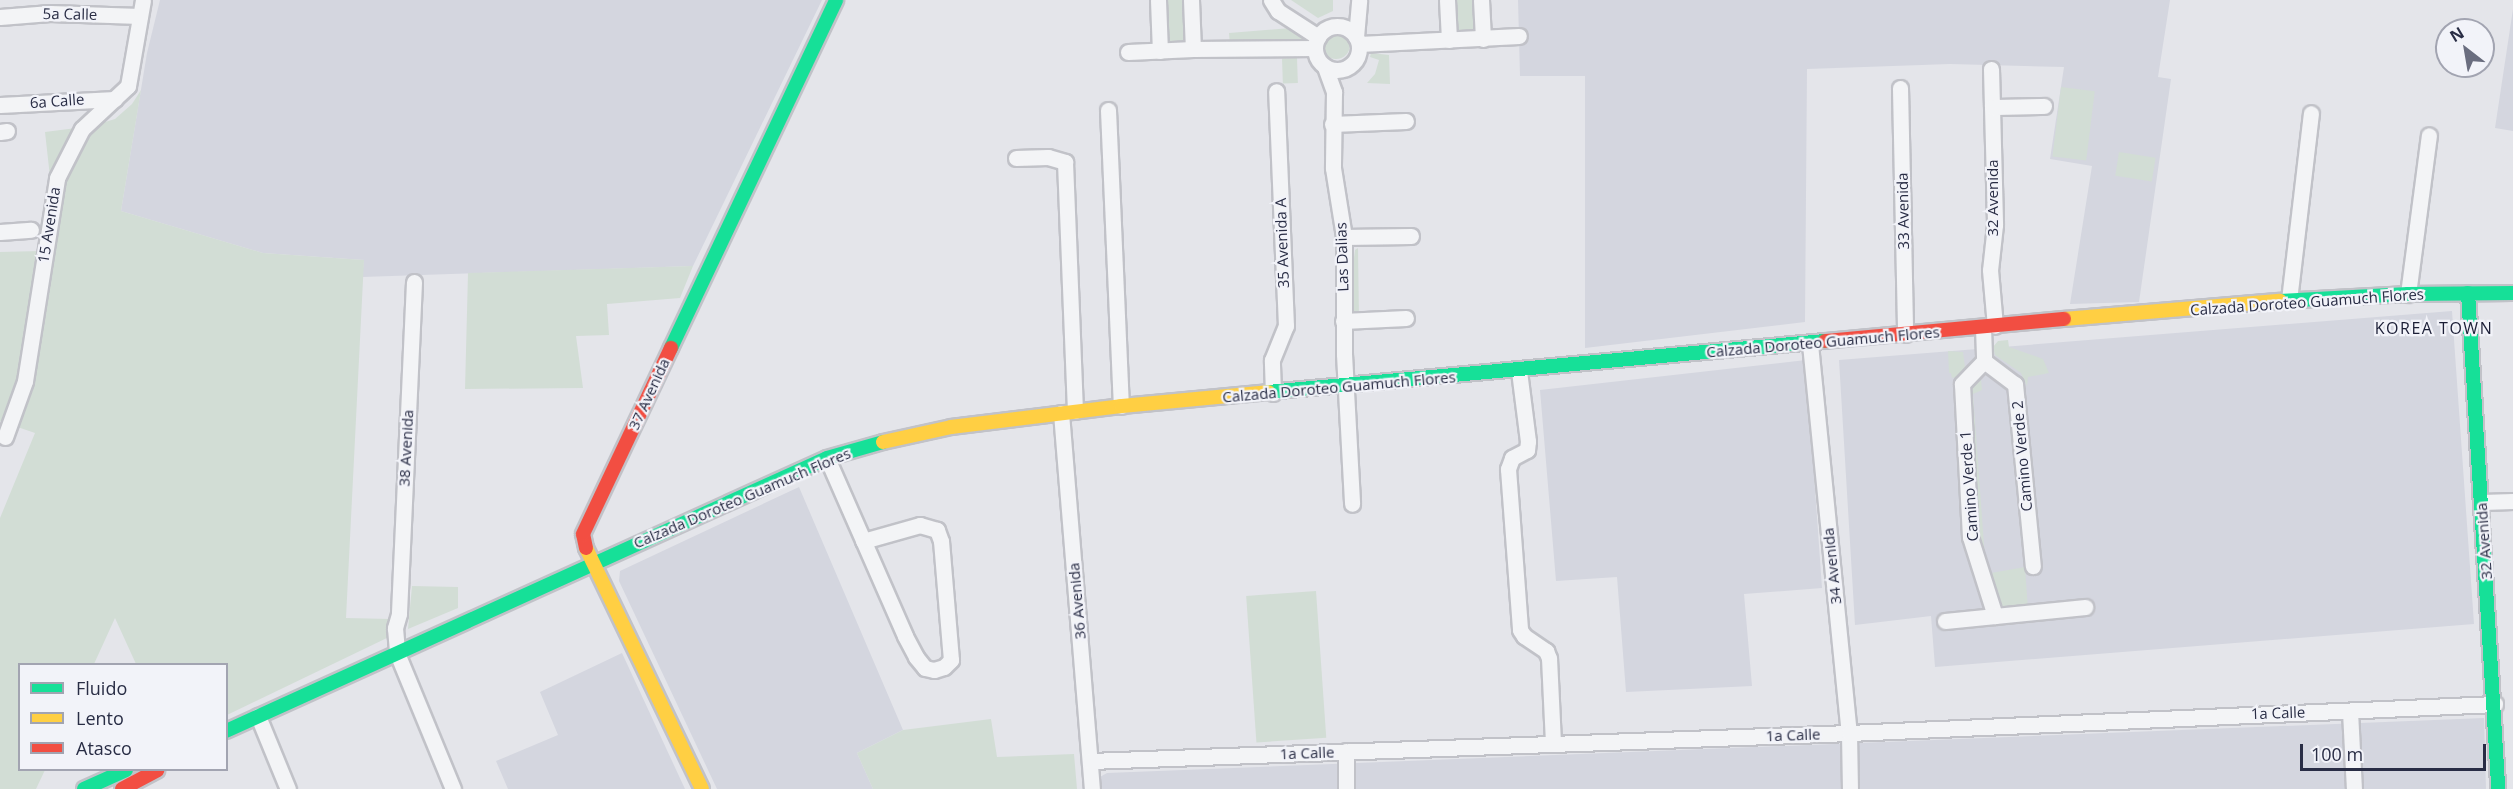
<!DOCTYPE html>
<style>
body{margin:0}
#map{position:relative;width:2513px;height:789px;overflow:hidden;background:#e4e5ea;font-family:"Open Sans",sans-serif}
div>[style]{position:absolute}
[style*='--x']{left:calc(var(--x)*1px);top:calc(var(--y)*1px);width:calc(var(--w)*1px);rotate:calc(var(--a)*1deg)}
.built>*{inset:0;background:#d4d6df}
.green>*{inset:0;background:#d2ddd5;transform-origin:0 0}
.round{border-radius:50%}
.roads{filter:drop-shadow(2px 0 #c1c2c8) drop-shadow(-2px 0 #c1c2c8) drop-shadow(0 2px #c1c2c8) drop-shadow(0 -2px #c1c2c8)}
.street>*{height:15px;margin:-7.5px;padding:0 7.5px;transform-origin:7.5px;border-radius:7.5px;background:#f3f4f6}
.street>.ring{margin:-7.5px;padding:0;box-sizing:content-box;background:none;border:15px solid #f3f4f6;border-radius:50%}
.fast>*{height:14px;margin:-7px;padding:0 7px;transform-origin:7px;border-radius:7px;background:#16e098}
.slow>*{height:14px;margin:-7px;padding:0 7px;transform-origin:7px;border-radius:7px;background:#ffcf43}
.jam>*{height:14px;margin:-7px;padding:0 7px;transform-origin:7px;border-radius:7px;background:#f24e42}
span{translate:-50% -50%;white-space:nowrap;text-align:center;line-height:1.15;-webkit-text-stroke:4.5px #f2f3f9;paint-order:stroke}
.street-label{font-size:15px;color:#292d45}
.neighbourhood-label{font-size:16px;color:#1b1e36;letter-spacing:1.5px}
.legend{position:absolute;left:18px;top:663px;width:210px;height:108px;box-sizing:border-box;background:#f2f3f9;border:2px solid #a2a4b1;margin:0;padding:8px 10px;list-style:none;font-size:18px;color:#292d45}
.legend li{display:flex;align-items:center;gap:12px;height:30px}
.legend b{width:30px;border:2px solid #a2a4b1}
.north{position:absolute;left:2435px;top:18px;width:60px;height:60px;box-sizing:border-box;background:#f2f3f9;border:2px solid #a2a4b1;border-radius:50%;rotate:329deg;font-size:16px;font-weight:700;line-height:24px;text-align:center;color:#292d45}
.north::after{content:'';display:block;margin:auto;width:21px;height:27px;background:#6a6d7f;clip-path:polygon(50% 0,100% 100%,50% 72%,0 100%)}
.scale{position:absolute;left:2300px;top:744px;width:186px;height:27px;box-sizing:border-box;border:3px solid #292d45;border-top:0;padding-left:8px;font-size:18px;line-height:21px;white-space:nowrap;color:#292d45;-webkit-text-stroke:4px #f2f3f9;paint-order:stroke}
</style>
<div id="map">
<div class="built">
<i style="clip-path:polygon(160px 0,822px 0,693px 266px,362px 277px,364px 260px,263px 253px,121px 211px,147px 53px)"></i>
<i style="clip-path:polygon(1518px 0,2170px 0,2158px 77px,2171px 79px,2139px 302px,2070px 304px,2092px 166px,2050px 159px,2064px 67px,1950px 64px,1807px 69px,1805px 322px,1585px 348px,1585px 76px,1520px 76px)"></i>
<i style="clip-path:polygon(2513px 9px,2513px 131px,2495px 128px)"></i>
<i style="clip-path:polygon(2452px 311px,2474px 624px,1935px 667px,1931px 616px,1855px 625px,1839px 360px)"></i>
<i style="clip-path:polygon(1806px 360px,1822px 588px,1744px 594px,1752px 686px,1626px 692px,1617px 577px,1556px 581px,1540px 390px)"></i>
<i style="clip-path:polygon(799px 487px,903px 730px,857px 753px,873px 789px,717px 789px,619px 581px,620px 571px)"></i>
<i style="clip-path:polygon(622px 653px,685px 789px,508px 789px,496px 761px,558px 735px,540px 692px)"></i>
<i style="clip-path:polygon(2484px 718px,2486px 789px,1101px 789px,1100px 777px,1107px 773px)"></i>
</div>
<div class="green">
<i style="left:1163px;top:0;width:21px;height:46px"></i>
<i style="clip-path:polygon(1291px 0,1333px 0,1333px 11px,1318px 18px)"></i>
<i style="left:1455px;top:0;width:19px;height:37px"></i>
<i style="clip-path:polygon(1291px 28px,1308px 38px,1306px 44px,1230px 45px,1229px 33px)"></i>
<i class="round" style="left:1322px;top:31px;width:28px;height:28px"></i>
<i style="clip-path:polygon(1371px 53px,1389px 55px,1390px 84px,1367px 83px,1375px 74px,1379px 60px,1370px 57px)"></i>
<i style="left:1297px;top:58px;width:25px;height:15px;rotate:88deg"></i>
<i style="left:2061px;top:87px;width:34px;height:70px;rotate:7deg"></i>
<i style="clip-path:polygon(141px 90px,121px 211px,263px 253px,364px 260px,346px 618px,391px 619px,389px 637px,227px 715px,226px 664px,136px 664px,115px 618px,94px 664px,20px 664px,20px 770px,45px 770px,36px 789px,0 789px,0 518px,35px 433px,0 421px,0 252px,40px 251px,56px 231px,45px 132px,92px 126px,115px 119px,132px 104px)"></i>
<i style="left:2119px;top:152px;width:37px;height:24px;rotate:9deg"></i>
<i style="clip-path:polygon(1358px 248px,1359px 319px,1353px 315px,1348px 306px,1355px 250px)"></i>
<i style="clip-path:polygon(693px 266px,680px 298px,607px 304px,609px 335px,576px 336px,583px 388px,465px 389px,468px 273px)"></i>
<i style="clip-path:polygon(2008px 340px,2009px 347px,2043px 359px,2049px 373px,2028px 377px,2027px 386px,2021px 373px,1995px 355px,1993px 347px,1998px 341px)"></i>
<i style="clip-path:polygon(1948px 351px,1963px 352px,1966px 375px,1952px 378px,1951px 373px,1949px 373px)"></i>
<i style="clip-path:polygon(1975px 375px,1981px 379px,1982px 390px,1973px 394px,1985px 558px,1978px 541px,1966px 391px)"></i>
<i style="clip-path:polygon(2025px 567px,2028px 610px,2003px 610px,1991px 573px)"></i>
<i style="clip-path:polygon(412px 586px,458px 587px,458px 608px,408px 629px)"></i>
<i style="left:1316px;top:591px;width:147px;height:70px;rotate:86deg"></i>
<i style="clip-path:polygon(991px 719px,997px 757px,1074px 754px,1077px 789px,873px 789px,857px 753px,903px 730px)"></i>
</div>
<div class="roads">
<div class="street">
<i style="--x:1158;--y:0;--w:51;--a:87.8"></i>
<i style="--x:1191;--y:0;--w:49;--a:87.7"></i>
<i style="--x:1271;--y:0;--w:13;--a:58"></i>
<i style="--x:1278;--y:11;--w:48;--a:33"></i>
<i style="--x:1447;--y:0;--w:40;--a:87.1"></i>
<i style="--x:1481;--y:0;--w:39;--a:87"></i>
<i style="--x:0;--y:17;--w:50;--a:-4.6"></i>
<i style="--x:50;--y:13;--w:90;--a:1.9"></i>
<i class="ring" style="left:1315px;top:26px;width:29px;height:29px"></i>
<i style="--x:1356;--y:37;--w:37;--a:-85"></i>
<i style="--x:1359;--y:44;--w:160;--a:-2.9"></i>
<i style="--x:1128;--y:52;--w:65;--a:-2.6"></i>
<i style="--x:1193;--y:49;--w:122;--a:-0.5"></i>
<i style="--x:1325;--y:67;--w:27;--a:70"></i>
<i style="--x:1334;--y:92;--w:76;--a:90.8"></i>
<i style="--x:1333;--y:168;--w:70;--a:80.9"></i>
<i style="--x:1344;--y:237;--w:117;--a:90"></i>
<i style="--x:1344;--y:354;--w:150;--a:86.9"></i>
<i style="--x:1991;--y:69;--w:156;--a:88.5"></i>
<i style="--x:1995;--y:225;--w:45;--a:96.3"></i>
<i style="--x:1990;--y:270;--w:56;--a:84.9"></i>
<i style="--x:1900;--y:88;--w:246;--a:88.8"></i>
<i style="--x:0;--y:105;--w:115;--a:-3"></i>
<i style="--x:1992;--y:107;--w:52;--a:-1.1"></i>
<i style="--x:1108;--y:110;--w:296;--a:87.5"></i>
<i style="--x:1332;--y:124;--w:74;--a:-2.3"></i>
<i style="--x:0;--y:132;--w:7;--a:-8"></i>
<i style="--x:1016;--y:158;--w:32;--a:-2"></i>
<i style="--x:1048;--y:157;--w:18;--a:16"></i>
<i style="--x:1065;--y:162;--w:249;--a:87.7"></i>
<i style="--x:0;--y:232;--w:31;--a:-4"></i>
<i style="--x:1344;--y:237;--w:67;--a:-0.9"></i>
<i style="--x:414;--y:282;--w:332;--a:92.6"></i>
<i style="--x:399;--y:614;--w:15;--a:106"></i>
<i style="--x:395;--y:628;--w:25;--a:85"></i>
<i style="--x:397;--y:653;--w:147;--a:67.6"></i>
<i style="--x:2408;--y:294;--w:160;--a:-82.5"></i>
<i style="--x:2289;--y:300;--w:188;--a:-83.3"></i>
<i style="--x:1343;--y:321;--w:63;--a:-2.7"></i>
<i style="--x:1983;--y:327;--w:34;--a:88"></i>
<i style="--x:1810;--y:344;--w:391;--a:84.3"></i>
<i style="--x:1849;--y:733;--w:56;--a:89"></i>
<i style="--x:1984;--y:361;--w:32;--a:134"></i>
<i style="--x:1962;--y:384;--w:153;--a:87"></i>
<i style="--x:1970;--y:537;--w:83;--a:72.4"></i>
<i style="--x:1984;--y:361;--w:39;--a:37"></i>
<i style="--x:2015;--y:384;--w:183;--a:84.4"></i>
<i style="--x:1519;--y:371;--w:71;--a:82.7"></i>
<i style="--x:1528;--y:441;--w:9;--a:96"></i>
<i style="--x:1527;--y:450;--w:17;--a:152"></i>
<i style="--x:1512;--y:458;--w:12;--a:110"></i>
<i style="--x:1508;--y:469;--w:161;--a:85.7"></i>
<i style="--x:1520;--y:630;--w:7;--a:56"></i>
<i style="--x:1524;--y:636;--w:27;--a:34"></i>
<i style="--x:1546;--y:651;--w:8;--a:67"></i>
<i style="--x:1549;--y:658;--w:86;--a:87.3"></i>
<i style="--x:1273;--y:393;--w:33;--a:-92"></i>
<i style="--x:1272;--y:360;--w:37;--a:-68"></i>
<i style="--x:1286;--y:326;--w:235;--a:-92.4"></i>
<i style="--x:1061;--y:413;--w:377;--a:85.3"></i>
<i style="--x:5;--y:437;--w:59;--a:-70.3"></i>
<i style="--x:25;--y:381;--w:206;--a:-81"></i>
<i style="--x:57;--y:178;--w:55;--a:-63"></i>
<i style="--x:82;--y:129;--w:63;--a:-43.1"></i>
<i style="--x:128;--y:86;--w:87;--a:-80.1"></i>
<i style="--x:827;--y:458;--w:194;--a:66.3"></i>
<i style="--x:905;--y:636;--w:24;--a:62"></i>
<i style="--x:916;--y:657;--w:14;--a:51"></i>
<i style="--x:925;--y:668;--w:9;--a:13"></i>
<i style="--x:934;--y:670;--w:10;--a:-17"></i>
<i style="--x:944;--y:667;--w:10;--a:-45"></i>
<i style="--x:951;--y:660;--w:119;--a:-94.8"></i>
<i style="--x:941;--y:541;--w:12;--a:-110"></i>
<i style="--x:937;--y:530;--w:18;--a:-164"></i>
<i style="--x:920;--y:525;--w:59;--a:164.3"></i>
<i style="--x:2482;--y:502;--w:31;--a:-2"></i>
<i style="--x:1945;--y:621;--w:141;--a:-5.7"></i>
<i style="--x:2350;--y:711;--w:78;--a:87.1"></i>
<i style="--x:258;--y:716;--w:79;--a:67.7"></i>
<i style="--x:1090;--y:761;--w:760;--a:-2.11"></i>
<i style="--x:1849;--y:733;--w:647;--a:-2.57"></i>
<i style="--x:1346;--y:789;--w:38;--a:-90"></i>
</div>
<div class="fast">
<i style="--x:2468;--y:293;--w:497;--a:86.5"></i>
<i style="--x:2280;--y:301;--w:128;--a:-3.1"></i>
<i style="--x:2408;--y:294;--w:105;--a:-0.5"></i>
<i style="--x:671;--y:348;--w:385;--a:-64.6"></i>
<i style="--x:1268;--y:392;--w:559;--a:-5.23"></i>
<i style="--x:226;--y:731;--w:660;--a:-24.43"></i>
<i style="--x:827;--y:458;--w:58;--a:-15.9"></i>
<i style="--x:84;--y:789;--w:46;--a:-24.3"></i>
</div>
<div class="slow">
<i style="--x:2064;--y:319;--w:217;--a:-4.8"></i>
<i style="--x:883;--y:442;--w:70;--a:-12.4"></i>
<i style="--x:951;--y:427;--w:171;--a:-7"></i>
<i style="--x:1121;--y:406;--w:148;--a:-5.4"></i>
<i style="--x:586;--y:548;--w:267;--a:64.3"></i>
</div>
<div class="jam">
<i style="--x:1825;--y:341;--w:240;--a:-5.3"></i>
<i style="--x:586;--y:548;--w:14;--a:-102"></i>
<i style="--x:583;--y:534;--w:206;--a:-64.7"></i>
<i style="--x:122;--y:789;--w:40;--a:-28"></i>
</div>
</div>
<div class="street-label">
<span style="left:70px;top:14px;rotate:1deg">5a Calle</span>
<span style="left:57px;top:101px;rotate:-4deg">6a Calle</span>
<span style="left:1993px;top:198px;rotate:-90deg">32 Avenida</span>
<span style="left:1903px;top:211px;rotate:-91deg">33 Avenida</span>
<span style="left:49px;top:225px;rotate:-81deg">15 Avenida</span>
<span style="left:1282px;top:243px;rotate:-92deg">35 Avenida A</span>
<span style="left:1342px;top:257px;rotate:-92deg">Las Dalias</span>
<span style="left:2307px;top:302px;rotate:-4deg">Calzada Doroteo Guamuch Flores</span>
<span style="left:1823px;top:342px;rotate:-5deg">Calzada Doroteo Guamuch Flores</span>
<span style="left:1339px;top:387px;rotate:-5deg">Calzada Doroteo Guamuch Flores</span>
<span style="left:649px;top:394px;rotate:-65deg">37 Avenida</span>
<span style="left:406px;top:448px;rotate:-87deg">38 Avenida</span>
<span style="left:2022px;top:456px;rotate:-95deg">Camino Verde 2</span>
<span style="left:1969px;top:486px;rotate:-94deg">Camino Verde 1</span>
<span style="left:742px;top:498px;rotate:-23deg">Calzada Doroteo Guamuch Flores</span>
<span style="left:2484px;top:541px;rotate:-94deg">32 Avenida</span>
<span style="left:1832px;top:566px;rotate:-96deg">34 Avenida</span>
<span style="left:1077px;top:601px;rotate:-95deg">36 Avenida</span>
<span style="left:2278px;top:713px;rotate:-2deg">1a Calle</span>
<span style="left:1793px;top:735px;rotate:-2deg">1a Calle</span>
<span style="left:1307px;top:753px;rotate:-2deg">1a Calle</span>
</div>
<div class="neighbourhood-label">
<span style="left:2434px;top:328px">KOREA TOWN</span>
</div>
<ul class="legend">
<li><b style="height:8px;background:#16e098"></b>Fluido</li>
<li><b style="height:8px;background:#ffcf43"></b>Lento</li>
<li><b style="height:8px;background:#f24e42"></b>Atasco</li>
</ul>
<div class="north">N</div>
<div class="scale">100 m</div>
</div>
